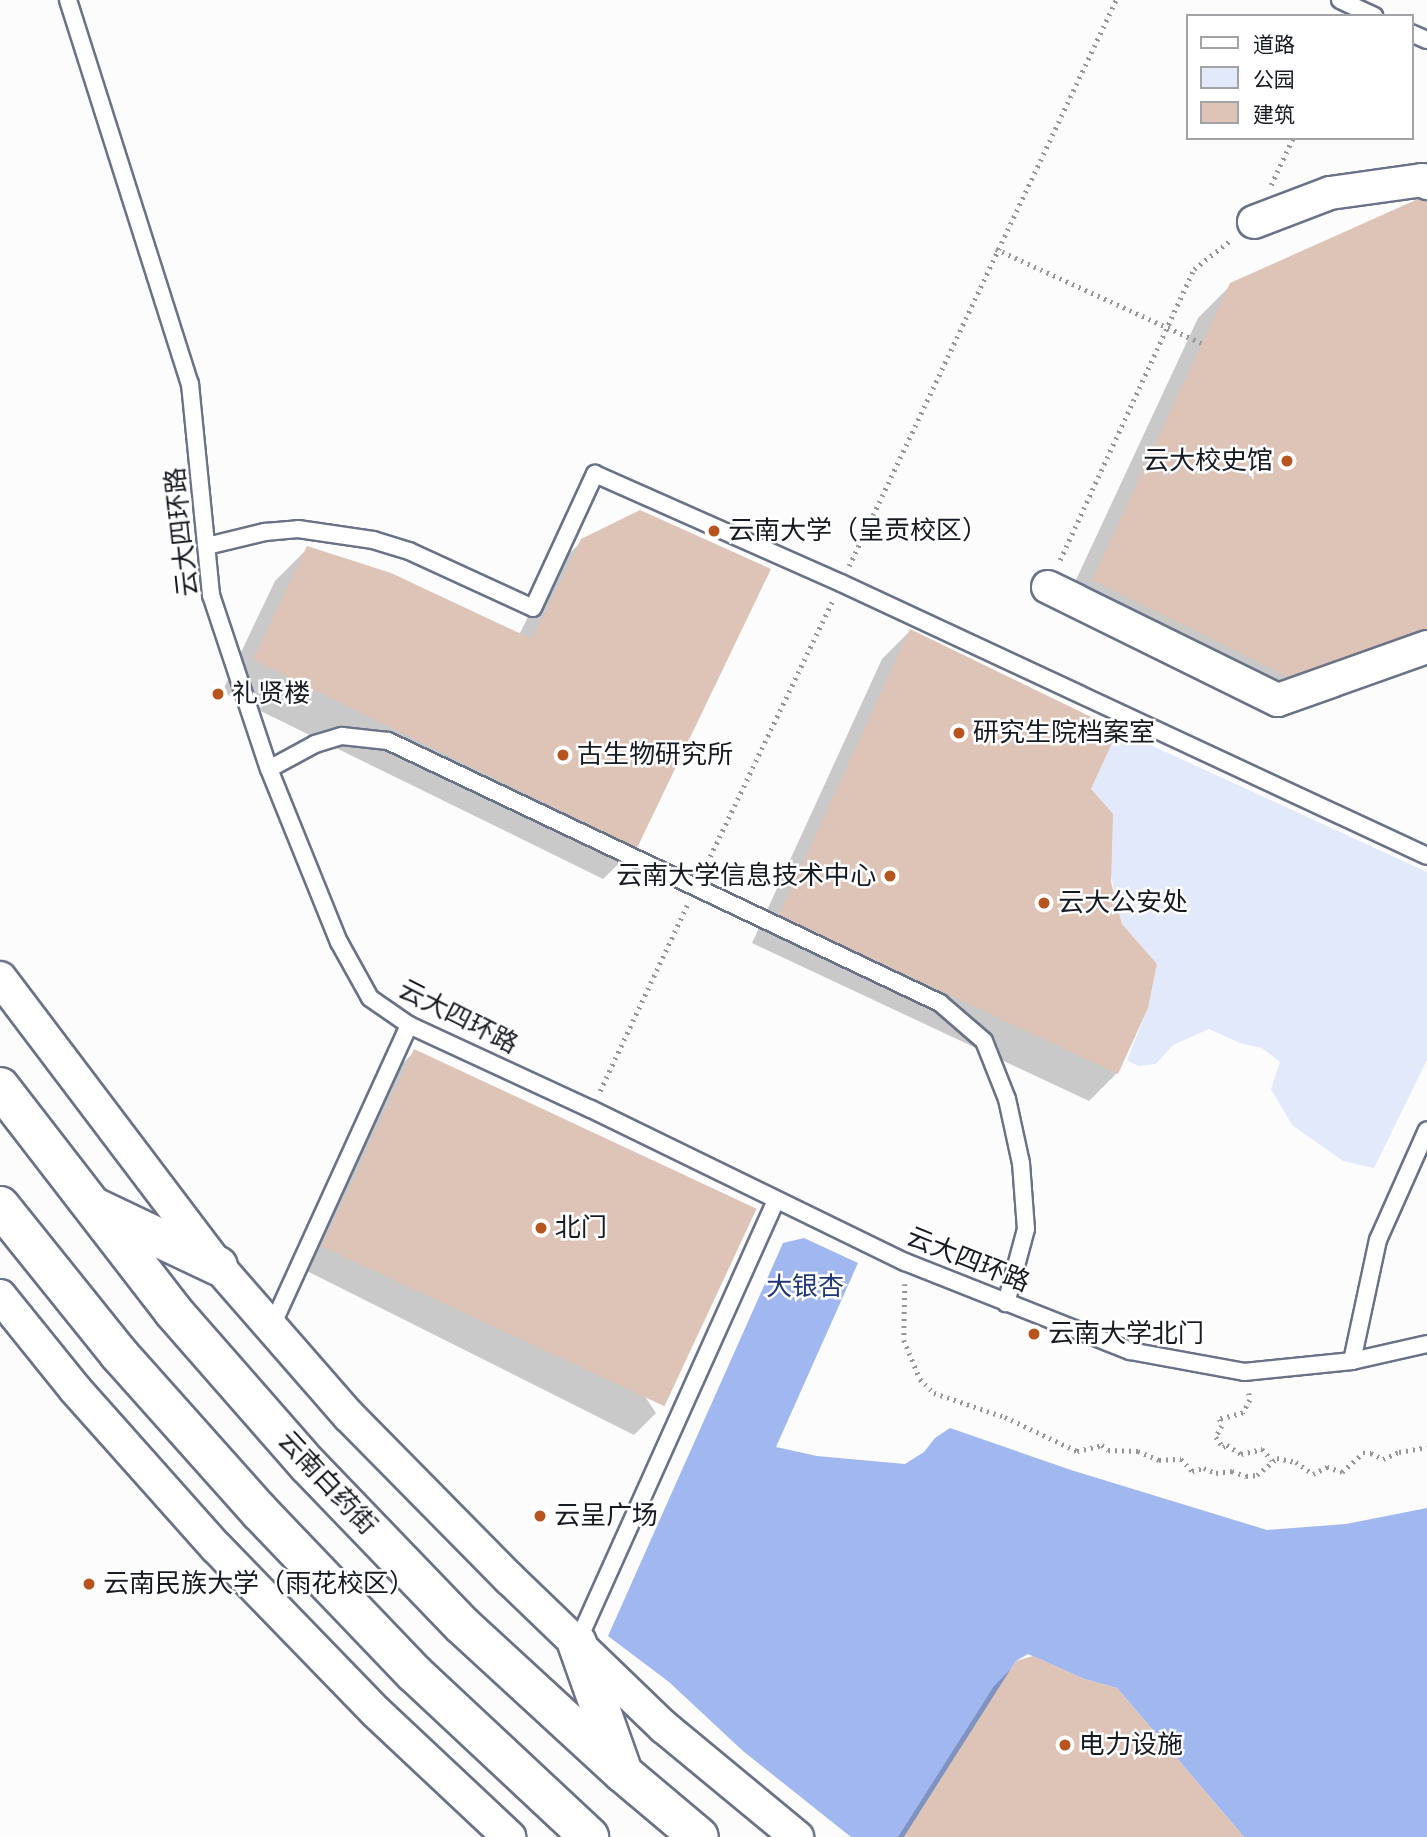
<!DOCTYPE html>
<meta charset="utf-8">
<style>
body{margin:0}
#map{position:relative;width:1427px;height:1837px;overflow:hidden;background:#fcfcfc;font-family:Karla,"Noto Sans SC",sans-serif}
div>[style]{position:absolute}
[style*='--x']{left:calc(var(--x)*1px);top:calc(var(--y)*1px);width:calc(var(--w)*1px);rotate:calc(var(--a)*1deg)}
.green>*{inset:0;background:#e2e9fb}
.forest>*{inset:0;background:#a0b7ef}
.shadow>*{inset:0;background:#0003}
.building>*{inset:0;background:#dec3b7;transform-origin:0 0}
.path>*{height:4.5px;margin-top:-2.25px;transform-origin:0;background:repeating-linear-gradient(90deg,#949699 0 2px,transparent 0 7px)}
.roads{filter:drop-shadow(2px 0 #697287) drop-shadow(-2px 0 #697287) drop-shadow(0 2px #697287) drop-shadow(0 -2px #697287)}
.service>*{height:16px;margin:-8px;padding:0 8px;transform-origin:8px;border-radius:8px;background:#fff}
.minor>*{height:32px;margin:-16px;padding:0 16px;transform-origin:16px;border-radius:16px;background:#fff}
.primary>*{height:38px;margin:-19px;padding:0 19px;transform-origin:19px;border-radius:19px;background:#fff}
.dots>*{width:19px;height:19px;translate:-50% -50%;box-sizing:border-box;border:4px solid #fff;border-radius:50%}
span{translate:-50% -50%;white-space:nowrap;text-align:center;line-height:1.15;-webkit-text-stroke:5px #fff;paint-order:stroke}
.poi-label{font-size:26px;color:#161a22}
.right{translate:-100% -50%;text-align:right}
.left{translate:0 -50%;text-align:left}
.street-label{font-size:26px;color:#161a22}
.park-label{font-size:26px;color:#213778}
.legend{position:absolute;left:1186px;top:14px;width:228px;height:126px;box-sizing:border-box;background:#fff;border:2px solid #a2a3a7;margin:0;padding:9px 12px;list-style:none;font-size:21px;color:#161a22}
.legend li{display:flex;align-items:center;gap:14px;height:35px}
.legend b{width:35px;border:2px solid #a2a3a7}
</style>
<div id="map">
<div class="green">
<i style="clip-path:polygon(1118px 730px,1427px 872px,1427px 1060px,1374px 1168px,1343px 1161px,1292px 1125px,1271px 1089px,1280px 1062px,1262px 1048px,1240px 1043px,1209px 1029px,1173px 1045px,1156px 1064px,1138px 1066px,1127px 1060px,1148px 1008px,1157px 964px,1122px 924px,1091px 789px)"></i>
</div>
<div class="forest">
<i style="clip-path:polygon(804px 1238px,858px 1263px,776px 1447px,817px 1456px,905px 1464px,924px 1452px,935px 1438px,950px 1428px,1071px 1470px,1267px 1530px,1346px 1524px,1427px 1508px,1427px 1837px,1244px 1837px,1117px 1688px,1084px 1679px,1028px 1654px,1016px 1661px,904px 1837px,851px 1837px,743px 1751px,669px 1682px,608px 1636px,783px 1243px)"></i>
</div>
<div class="shadow">
<i style="clip-path:polygon(1427px 202px,1427px 657px,1387px 661px,1254px 709px,1061px 612px,1198px 318px,1231px 285px)"></i>
<i style="clip-path:polygon(582px 541px,636px 847px,603px 879px,222px 692px,275px 581px,308px 548px,519px 635px,549px 574px)"></i>
<i style="clip-path:polygon(910px 631px,1089px 790px,1117px 1073px,1089px 1101px,752px 943px,882px 659px)"></i>
<i style="clip-path:polygon(415px 1051px,656px 1413px,634px 1435px,305px 1270px,392px 1074px)"></i>
<i style="clip-path:polygon(1017px 1663px,1241px 1837px,898px 1837px,994px 1686px)"></i>
</div>
<div class="building">
<i style="clip-path:polygon(1418px 199px,1427px 201px,1427px 629px,1288px 677px,1092px 580px,1230px 283px)"></i>
<i style="clip-path:polygon(640px 510px,771px 569px,637px 848px,253px 660px,307px 546px,391px 573px,532px 639px,581px 539px)"></i>
<i style="clip-path:polygon(910px 629px,1118px 730px,1091px 789px,1113px 814px,1111px 882px,1122px 924px,1157px 964px,1148px 1008px,1118px 1074px,779px 915px)"></i>
<i style="left:414px;top:1049px;width:378px;height:218px;rotate:25deg"></i>
<i style="clip-path:polygon(1033px 1656px,1084px 1679px,1117px 1688px,1244px 1837px,904px 1837px,1016px 1661px)"></i>
</div>
<div class="path">
<i style="--x:1271;--y:185;--w:52;--a:-64.9"></i>
<i style="--x:996;--y:249;--w:226;--a:24.6"></i>
<i style="--x:1060;--y:560;--w:320;--a:-65.3"></i>
<i style="--x:1194;--y:269;--w:48;--a:-38.3"></i>
<i style="--x:849;--y:566;--w:626;--a:-64.75"></i>
<i style="--x:704;--y:869;--w:296;--a:-64.4"></i>
<i style="--x:600;--y:1091;--w:205;--a:-64.9"></i>
<i style="--x:905;--y:1284;--w:56;--a:91"></i>
<i style="--x:904;--y:1340;--w:42;--a:67.7"></i>
<i style="--x:920;--y:1379;--w:20;--a:45"></i>
<i style="--x:934;--y:1393;--w:75;--a:18.7"></i>
<i style="--x:1005;--y:1417;--w:80;--a:25.3"></i>
<i style="--x:1077;--y:1451;--w:26;--a:-13"></i>
<i style="--x:1102;--y:1445;--w:8;--a:40"></i>
<i style="--x:1108;--y:1450;--w:30;--a:2"></i>
<i style="--x:1138;--y:1451;--w:23;--a:23"></i>
<i style="--x:1159;--y:1460;--w:22;--a:-3"></i>
<i style="--x:1181;--y:1459;--w:16;--a:47"></i>
<i style="--x:1192;--y:1471;--w:12;--a:-14"></i>
<i style="--x:1204;--y:1468;--w:13;--a:23"></i>
<i style="--x:1216;--y:1473;--w:16;--a:-7"></i>
<i style="--x:1232;--y:1471;--w:15;--a:20"></i>
<i style="--x:1246;--y:1476;--w:11;--a:-5"></i>
<i style="--x:1257;--y:1475;--w:26;--a:-40"></i>
<i style="--x:1277;--y:1458;--w:19;--a:12"></i>
<i style="--x:1296;--y:1462;--w:21;--a:35"></i>
<i style="--x:1313;--y:1474;--w:16;--a:-27"></i>
<i style="--x:1327;--y:1467;--w:16;--a:18"></i>
<i style="--x:1342;--y:1472;--w:28;--a:-42"></i>
<i style="--x:1363;--y:1453;--w:8;--a:0"></i>
<i style="--x:1371;--y:1453;--w:13;--a:27"></i>
<i style="--x:1383;--y:1459;--w:17;--a:-24"></i>
<i style="--x:1399;--y:1452;--w:28;--a:-10"></i>
<i style="--x:1249;--y:1393;--w:7;--a:82"></i>
<i style="--x:1250;--y:1400;--w:15;--a:118"></i>
<i style="--x:1243;--y:1413;--w:24;--a:165"></i>
<i style="--x:1220;--y:1419;--w:7;--a:74"></i>
<i style="--x:1222;--y:1426;--w:13;--a:119"></i>
<i style="--x:1216;--y:1437;--w:12;--a:55"></i>
<i style="--x:1223;--y:1447;--w:4;--a:-27"></i>
<i style="--x:1227;--y:1445;--w:17;--a:33"></i>
<i style="--x:1241;--y:1454;--w:22;--a:-13"></i>
<i style="--x:1262;--y:1449;--w:15;--a:48"></i>
</div>
<div class="roads">
<div class="service">
<i style="--x:68;--y:0;--w:403;--a:72.4"></i>
<i style="--x:190;--y:384;--w:212;--a:84.3"></i>
<i style="--x:211;--y:595;--w:183;--a:71.6"></i>
<i style="--x:269;--y:769;--w:187;--a:68"></i>
<i style="--x:339;--y:942;--w:64;--a:61"></i>
<i style="--x:370;--y:998;--w:47;--a:34.7"></i>
<i style="--x:409;--y:1025;--w:200;--a:24.8"></i>
<i style="--x:591;--y:1109;--w:349;--a:26"></i>
<i style="--x:905;--y:1262;--w:242;--a:21.6"></i>
<i style="--x:1130;--y:1351;--w:116;--a:10.4"></i>
<i style="--x:1244;--y:1372;--w:109;--a:-5.8"></i>
<i style="--x:1352;--y:1361;--w:77;--a:-12.8"></i>
<i style="--x:1340;--y:0;--w:38;--a:25"></i>
<i style="--x:1411;--y:33;--w:17;--a:24"></i>
<i style="--x:207;--y:546;--w:60;--a:-13.6"></i>
<i style="--x:265;--y:532;--w:33;--a:-5"></i>
<i style="--x:298;--y:529;--w:76;--a:8.3"></i>
<i style="--x:373;--y:540;--w:38;--a:17"></i>
<i style="--x:409;--y:551;--w:136;--a:24.7"></i>
<i style="--x:533;--y:608;--w:148;--a:-65.2"></i>
<i style="--x:595;--y:474;--w:269;--a:23.9"></i>
<i style="--x:841;--y:583;--w:646;--a:24.98"></i>
<i style="--x:269;--y:769;--w:52;--a:-28.5"></i>
<i style="--x:315;--y:744;--w:28;--a:-17"></i>
<i style="--x:342;--y:736;--w:46;--a:6.2"></i>
<i style="--x:388;--y:741;--w:611;--a:25.39"></i>
<i style="--x:940;--y:1003;--w:58;--a:40.8"></i>
<i style="--x:984;--y:1041;--w:62;--a:68.4"></i>
<i style="--x:1007;--y:1099;--w:66;--a:77.7"></i>
<i style="--x:1021;--y:1163;--w:66;--a:85.7"></i>
<i style="--x:1026;--y:1229;--w:77;--a:105.1"></i>
<i style="--x:271;--y:1328;--w:333;--a:-65.5"></i>
<i style="--x:1352;--y:1361;--w:124;--a:-77.9"></i>
<i style="--x:1378;--y:1240;--w:120;--a:-66"></i>
<i style="--x:577;--y:1643;--w:486;--a:-65.8"></i>
</div>
<div class="minor">
<i style="--x:1254;--y:222;--w:81;--a:-20.9"></i>
<i style="--x:1330;--y:193;--w:93;--a:-8"></i>
<i style="--x:1422;--y:180;--w:6;--a:31"></i>
<i style="--x:1048;--y:587;--w:256;--a:26.2"></i>
<i style="--x:1278;--y:700;--w:158;--a:-19.6"></i>
<i style="--x:0;--y:978;--w:361;--a:52.9"></i>
<i style="--x:218;--y:1266;--w:199;--a:48.9"></i>
<i style="--x:349;--y:1416;--w:228;--a:45.4"></i>
<i style="--x:509;--y:1578;--w:215;--a:43.9"></i>
<i style="--x:664;--y:1727;--w:173;--a:39.6"></i>
<i style="--x:0;--y:1296;--w:119;--a:51.1"></i>
<i style="--x:75;--y:1389;--w:212;--a:48.3"></i>
<i style="--x:216;--y:1547;--w:230;--a:45.9"></i>
<i style="--x:376;--y:1712;--w:183;--a:43.2"></i>
</div>
<div class="primary">
<i style="--x:0;--y:1087;--w:283;--a:52.3"></i>
<i style="--x:173;--y:1311;--w:205;--a:48.8"></i>
<i style="--x:308;--y:1465;--w:222;--a:46.1"></i>
<i style="--x:462;--y:1625;--w:219;--a:42.6"></i>
<i style="--x:623;--y:1773;--w:99;--a:40.1"></i>
<i style="--x:0;--y:1206;--w:190;--a:51.2"></i>
<i style="--x:119;--y:1354;--w:212;--a:48.3"></i>
<i style="--x:260;--y:1512;--w:223;--a:46.3"></i>
<i style="--x:414;--y:1673;--w:240;--a:43.1"></i>
<i style="--x:96;--y:1208;--w:135;--a:25.4"></i>
<i style="--x:577;--y:1643;--w:132;--a:70.5"></i>
</div>
</div>
<div class="dots">
<i style="left:1287px;top:461px;background:#b8541d"></i>
<i style="left:714px;top:531px;background:#b8541d"></i>
<i style="left:218px;top:694px;background:#b8541d"></i>
<i style="left:959px;top:733px;background:#b8541d"></i>
<i style="left:563px;top:755px;background:#b8541d"></i>
<i style="left:890px;top:876px;background:#b8541d"></i>
<i style="left:1044px;top:903px;background:#b8541d"></i>
<i style="left:541px;top:1228px;background:#b8541d"></i>
<i style="left:1034px;top:1334px;background:#b8541d"></i>
<i style="left:540px;top:1516px;background:#b8541d"></i>
<i style="left:89px;top:1584px;background:#b8541d"></i>
<i style="left:1065px;top:1745px;background:#b8541d"></i>
</div>
<div class="poi-label">
<span class="right" style="left:1273px;top:461px">云大校史馆</span>
<span class="left" style="left:728px;top:531px">云南大学（呈贡校区）</span>
<span class="left" style="left:232px;top:694px">礼贤楼</span>
<span class="left" style="left:973px;top:733px">研究生院档案室</span>
<span class="left" style="left:577px;top:755px">古生物研究所</span>
<span class="right" style="left:876px;top:876px">云南大学信息技术中心</span>
<span class="left" style="left:1058px;top:903px">云大公安处</span>
<span class="left" style="left:555px;top:1228px">北门</span>
<span class="left" style="left:1048px;top:1334px">云南大学北门</span>
<span class="left" style="left:554px;top:1516px">云呈广场</span>
<span class="left" style="left:103px;top:1584px">云南民族大学（雨花校区）</span>
<span class="left" style="left:1079px;top:1745px">电力设施</span>
</div>
<div class="street-label">
<span style="left:182px;top:532px;rotate:-96deg">云大四环路</span>
<span style="left:458px;top:1017px;rotate:27deg">云大四环路</span>
<span style="left:968px;top:1260px;rotate:22deg">云大四环路</span>
<span style="left:327px;top:1483px;rotate:47deg">云南白药街</span>
</div>
<div class="park-label">
<span style="left:805px;top:1287px">大银杏</span>
</div>
<ul class="legend">
<li><b style="height:9px;background:#fff"></b>道路</li>
<li><b style="height:19px;background:#e2e9fb"></b>公园</li>
<li><b style="height:19px;background:#dec3b7"></b>建筑</li>
</ul>
</div>
